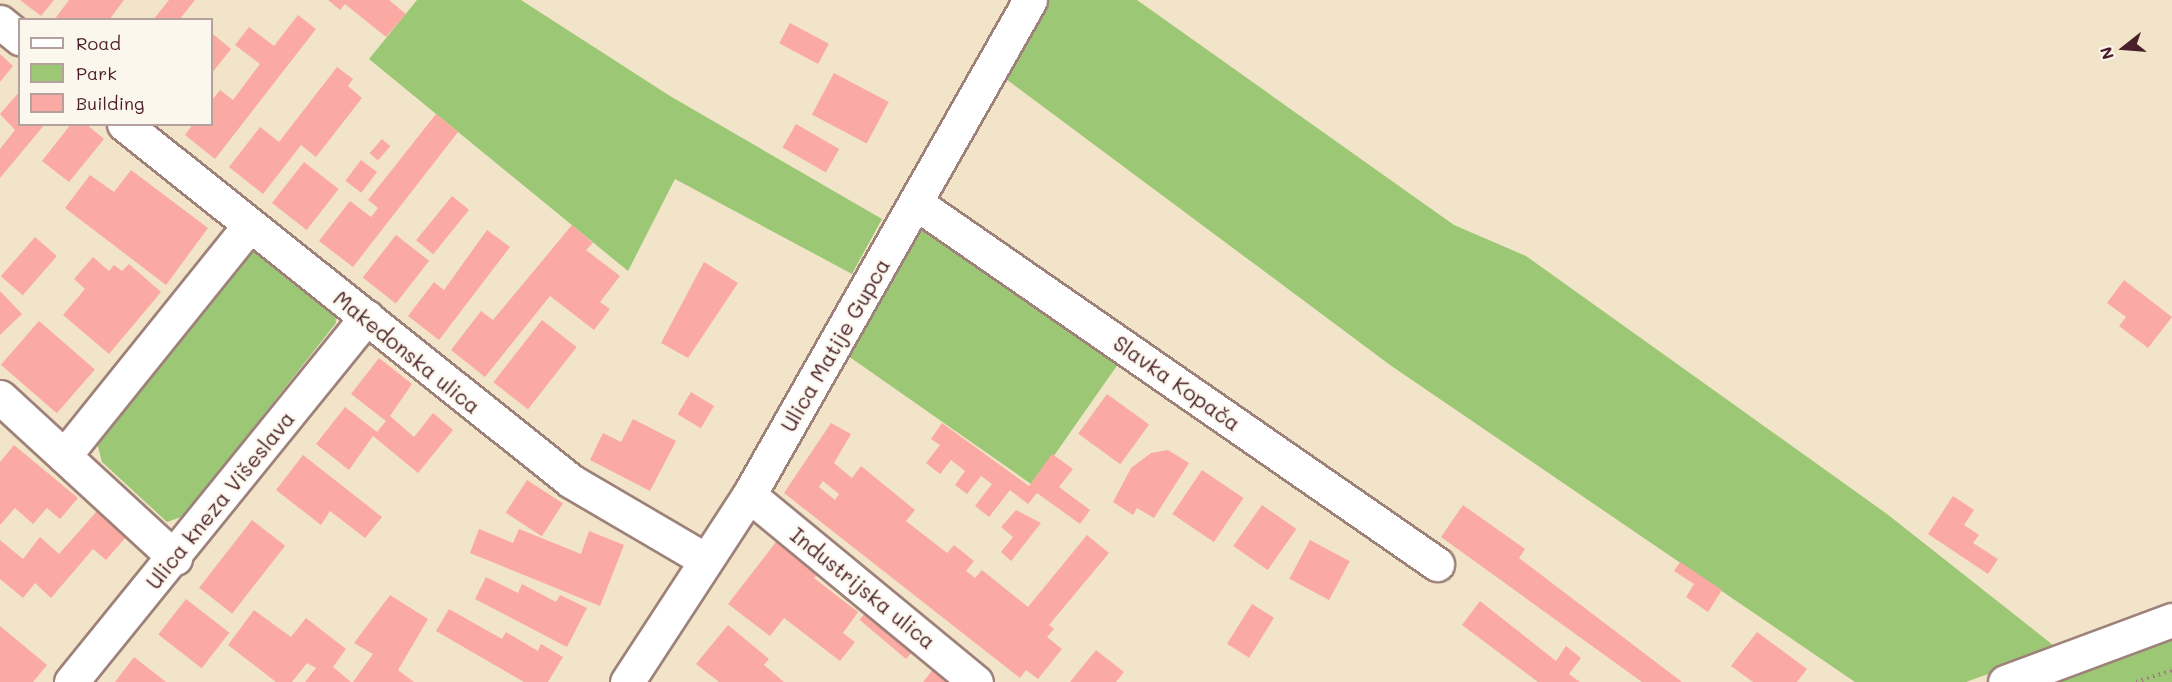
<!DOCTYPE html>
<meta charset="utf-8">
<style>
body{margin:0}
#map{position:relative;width:2172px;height:682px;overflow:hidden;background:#f2e4c8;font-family:Mali,sans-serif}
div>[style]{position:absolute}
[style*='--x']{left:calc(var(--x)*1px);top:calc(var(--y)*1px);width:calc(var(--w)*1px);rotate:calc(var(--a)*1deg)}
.green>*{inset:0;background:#9cc876;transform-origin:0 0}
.building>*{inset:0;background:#fbaaa3;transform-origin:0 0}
.path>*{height:4px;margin-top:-2px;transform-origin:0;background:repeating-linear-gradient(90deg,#9e827a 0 1.5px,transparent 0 6px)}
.roads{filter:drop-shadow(2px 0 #9e827a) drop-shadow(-2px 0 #9e827a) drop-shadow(0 2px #9e827a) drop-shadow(0 -2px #9e827a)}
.street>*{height:33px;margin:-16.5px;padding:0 16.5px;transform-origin:16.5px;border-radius:16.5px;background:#fff}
span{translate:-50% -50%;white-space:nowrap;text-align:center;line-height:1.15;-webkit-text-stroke:4.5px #fbf7ec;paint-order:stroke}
.street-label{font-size:21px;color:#4a1f2b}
.legend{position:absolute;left:18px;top:18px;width:195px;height:108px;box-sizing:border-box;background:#fbf7ec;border:2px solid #b4a19f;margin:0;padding:8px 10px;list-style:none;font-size:18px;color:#4a1f2b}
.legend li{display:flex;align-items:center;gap:12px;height:30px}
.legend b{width:30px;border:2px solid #b4a19f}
.north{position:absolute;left:2094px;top:18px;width:60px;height:60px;-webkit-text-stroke:4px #fbf7ec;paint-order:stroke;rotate:253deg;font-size:16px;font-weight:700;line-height:24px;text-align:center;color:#4a1f2b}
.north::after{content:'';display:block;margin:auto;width:21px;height:27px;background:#4a1f2b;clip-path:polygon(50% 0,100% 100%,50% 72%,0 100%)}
</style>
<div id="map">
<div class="green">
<i style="clip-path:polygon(417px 0,521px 0,670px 96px,882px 219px,852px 274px,675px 179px,628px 271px,369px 59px)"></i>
<i style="clip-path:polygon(1045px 0,1137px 0,1454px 225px,1526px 256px,1887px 514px,2058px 649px,1966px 682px,1855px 682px,1390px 365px,1002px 76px)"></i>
<i style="left:924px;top:221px;width:241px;height:154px;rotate:35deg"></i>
<i style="clip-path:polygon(257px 251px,335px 309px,336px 323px,184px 516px,167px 522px,102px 462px,96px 439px,243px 252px)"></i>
<i style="clip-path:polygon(2172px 634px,2172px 682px,2039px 682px)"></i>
</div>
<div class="building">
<i style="clip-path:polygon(20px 0,54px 0,41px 16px)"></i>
<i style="clip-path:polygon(69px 0,124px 0,109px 20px,54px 20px)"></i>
<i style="clip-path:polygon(169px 0,195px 0,179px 20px,153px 20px)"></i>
<i style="clip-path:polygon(328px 0,389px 0,406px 14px,386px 37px,345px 4px,340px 10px)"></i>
<i style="clip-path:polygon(298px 15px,316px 29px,215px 159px,185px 135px,193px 124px,212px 124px,212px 100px,220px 90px,233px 100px,260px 64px,235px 45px,249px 27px,274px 46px)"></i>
<i style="left:790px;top:23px;width:44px;height:23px;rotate:28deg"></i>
<i style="clip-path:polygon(213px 34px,231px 49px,212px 73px,212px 36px)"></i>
<i style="clip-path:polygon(0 54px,13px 66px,0 82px)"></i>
<i style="clip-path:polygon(337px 67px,353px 79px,348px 86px,362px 98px,316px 157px,301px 145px,263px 194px,229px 167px,260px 127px,279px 142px)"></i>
<i style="left:834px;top:73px;width:62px;height:47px;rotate:28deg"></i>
<i style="clip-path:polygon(20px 91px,20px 124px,45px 124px,0 178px,0 149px,15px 130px,0 114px)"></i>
<i style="clip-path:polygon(436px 114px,458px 132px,353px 267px,319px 241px,350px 201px,371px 217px,378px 208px,368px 200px)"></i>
<i style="clip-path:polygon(71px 124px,86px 124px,104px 139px,69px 182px,42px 161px)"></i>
<i style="left:796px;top:124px;width:50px;height:27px;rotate:30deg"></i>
<i style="left:382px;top:139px;width:11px;height:19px;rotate:41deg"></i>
<i style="left:361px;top:160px;width:20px;height:26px;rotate:37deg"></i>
<i style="left:304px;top:162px;width:44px;height:52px;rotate:38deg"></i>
<i style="clip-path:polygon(131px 170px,208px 228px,166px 285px,65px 208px,90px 175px,114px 192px)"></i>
<i style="left:452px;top:196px;width:22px;height:57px;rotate:39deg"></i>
<i style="clip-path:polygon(572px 225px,593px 243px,586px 250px,620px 276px,600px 302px,610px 309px,594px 330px,550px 296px,485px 377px,451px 350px,481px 311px,493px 320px)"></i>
<i style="clip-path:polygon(487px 230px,510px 247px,439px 340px,408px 316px,434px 282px,444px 290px)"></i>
<i style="left:396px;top:235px;width:42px;height:54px;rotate:38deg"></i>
<i style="left:35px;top:237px;width:29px;height:52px;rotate:41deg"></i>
<i style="clip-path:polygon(93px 257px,109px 271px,114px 265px,122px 271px,129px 264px,161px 292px,109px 354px,63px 315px,85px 289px,74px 279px)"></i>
<i style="clip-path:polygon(704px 262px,738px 283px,688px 358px,661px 343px)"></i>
<i style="clip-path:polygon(2124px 280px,2172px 317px,2148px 348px,2119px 326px,2126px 317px,2107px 303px)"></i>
<i style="clip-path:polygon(0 291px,22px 314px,0 335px)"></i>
<i style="left:542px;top:320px;width:44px;height:79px;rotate:38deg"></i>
<i style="left:39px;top:321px;width:74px;height:58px;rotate:41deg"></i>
<i style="clip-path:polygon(379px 358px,412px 384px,390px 416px,414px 437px,433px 413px,453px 430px,418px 473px,373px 436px,349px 470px,316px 444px,345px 407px,377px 432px,386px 421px,351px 394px)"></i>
<i style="left:691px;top:392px;width:27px;height:26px;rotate:31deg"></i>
<i style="left:1107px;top:394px;width:52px;height:49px;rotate:36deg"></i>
<i style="clip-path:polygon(633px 419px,676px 441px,650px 491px,590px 460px,603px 433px,621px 442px)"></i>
<i style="clip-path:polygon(evenodd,831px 423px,851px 434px,834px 463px,852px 478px,861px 466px,915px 510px,906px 521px,947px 553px,954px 545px,974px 561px,966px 571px,975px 578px,982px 570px,1028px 607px,1087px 535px,1109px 553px,1049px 625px,1054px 629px,1047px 637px,1062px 649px,1038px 679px,1026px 670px,1020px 678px,784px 493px,831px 423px,823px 481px,839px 494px,835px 500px,819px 487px,823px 481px)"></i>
<i style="clip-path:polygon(942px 423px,1029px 486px,1052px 454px,1073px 469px,1059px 487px,1090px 510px,1080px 524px,1037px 493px,1028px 504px,1010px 490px,989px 517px,975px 506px,992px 484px,981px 476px,967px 494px,955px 485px,965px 471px,951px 460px,940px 474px,926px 463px,940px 445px,931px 439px)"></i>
<i style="clip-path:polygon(14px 445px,78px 498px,60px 519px,47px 508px,33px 524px,15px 508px,0 525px,0 462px)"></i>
<i style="clip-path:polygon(1168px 450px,1189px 463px,1154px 518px,1137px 508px,1133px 515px,1113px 502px,1131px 468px,1151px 453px)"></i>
<i style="clip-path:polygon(303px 455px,382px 517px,365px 538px,330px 511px,321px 525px,276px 490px)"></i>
<i style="left:1202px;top:470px;width:50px;height:53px;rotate:34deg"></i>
<i style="left:527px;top:480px;width:43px;height:39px;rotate:33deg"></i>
<i style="clip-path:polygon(1953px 496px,1974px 510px,1964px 525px,1979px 535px,1973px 543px,1998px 559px,1988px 574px,1928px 534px)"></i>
<i style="left:1262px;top:505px;width:42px;height:50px;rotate:35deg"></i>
<i style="clip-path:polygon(1463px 505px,1525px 549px,1519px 558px,1682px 682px,1642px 682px,1441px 537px)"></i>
<i style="clip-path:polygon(1016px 510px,1041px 523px,1011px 561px,1001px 552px,1013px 537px,1001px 527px)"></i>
<i style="clip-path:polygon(97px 511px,126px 537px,106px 560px,93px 549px,51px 598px,35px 583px,23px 598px,0 579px,0 540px,23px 559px,40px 537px,59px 554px)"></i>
<i style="left:252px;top:520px;width:42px;height:86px;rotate:38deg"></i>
<i style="clip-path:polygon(479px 529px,513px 543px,519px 529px,581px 554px,589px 531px,624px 545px,600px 606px,470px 553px)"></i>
<i style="clip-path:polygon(779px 538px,820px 570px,814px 578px,858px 612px,843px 633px,855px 642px,840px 661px,784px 618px,770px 636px,728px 604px)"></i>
<i style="left:1310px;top:540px;width:45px;height:44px;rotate:28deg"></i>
<i style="clip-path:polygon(1680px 562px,1722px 590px,1708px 612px,1686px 597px,1694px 584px,1674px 571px)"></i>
<i style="clip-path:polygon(486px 577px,518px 593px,522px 584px,556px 602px,560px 595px,587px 608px,567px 647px,475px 599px)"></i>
<i style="clip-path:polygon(390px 595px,428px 619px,398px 670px,414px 682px,353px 682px,373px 654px,354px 643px)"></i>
<i style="left:186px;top:599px;width:55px;height:45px;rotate:38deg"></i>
<i style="clip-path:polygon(1480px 601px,1556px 661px,1566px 646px,1581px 658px,1569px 674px,1580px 682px,1538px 682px,1462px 625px)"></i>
<i style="left:1252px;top:604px;width:26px;height:47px;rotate:32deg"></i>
<i style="left:871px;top:606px;width:61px;height:18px;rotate:40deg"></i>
<i style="clip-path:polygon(449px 609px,502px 639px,506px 632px,538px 651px,541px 644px,563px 657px,548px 682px,524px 682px,436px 631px)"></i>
<i style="clip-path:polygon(254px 610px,291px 637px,306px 618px,346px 649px,333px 667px,351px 682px,305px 682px,316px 668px,307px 663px,292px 682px,276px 682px,228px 645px)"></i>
<i style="clip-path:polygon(728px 625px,769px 659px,764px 665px,784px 682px,719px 682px,696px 664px)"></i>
<i style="clip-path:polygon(0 626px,47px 665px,33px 682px,0 682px)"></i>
<i style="clip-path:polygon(1757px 632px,1807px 669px,1797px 682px,1753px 682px,1731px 666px)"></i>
<i style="clip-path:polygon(1096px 650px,1124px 672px,1116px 682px,1070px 682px)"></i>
<i style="clip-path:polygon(134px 657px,166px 682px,115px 682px)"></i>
<i style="clip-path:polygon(935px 667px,953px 682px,923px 682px)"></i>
</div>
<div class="path">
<i style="--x:2136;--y:682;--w:38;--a:-18"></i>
</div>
<div class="roads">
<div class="street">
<i style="--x:0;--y:22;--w:26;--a:39"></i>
<i style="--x:124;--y:124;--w:572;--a:38.61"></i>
<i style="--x:571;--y:481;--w:154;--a:30.4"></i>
<i style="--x:916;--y:203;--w:634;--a:34.72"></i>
<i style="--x:0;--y:397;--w:238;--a:42.6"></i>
<i style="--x:64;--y:456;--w:294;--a:-51.2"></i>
<i style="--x:749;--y:495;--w:294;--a:39.5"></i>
<i style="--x:71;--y:682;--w:470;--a:-51"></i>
<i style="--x:627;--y:682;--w:223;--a:-56.9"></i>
<i style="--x:749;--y:495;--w:569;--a:-60.42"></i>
<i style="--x:2005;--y:682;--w:178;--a:-20.4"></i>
</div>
</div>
<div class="street-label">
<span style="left:835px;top:345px;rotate:-60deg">Ulica Matije Gupca</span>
<span style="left:407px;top:352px;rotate:39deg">Makedonska ulica</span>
<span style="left:1177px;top:383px;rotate:35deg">Slavka Kopača</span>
<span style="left:220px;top:500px;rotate:-51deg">Ulica kneza Višeslava</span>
<span style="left:863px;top:588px;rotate:39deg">Industrijska ulica</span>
</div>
<ul class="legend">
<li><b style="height:8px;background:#fff"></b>Road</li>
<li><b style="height:16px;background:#9cc876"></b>Park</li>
<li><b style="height:16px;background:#fbaaa3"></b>Building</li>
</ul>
<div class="north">N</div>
</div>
